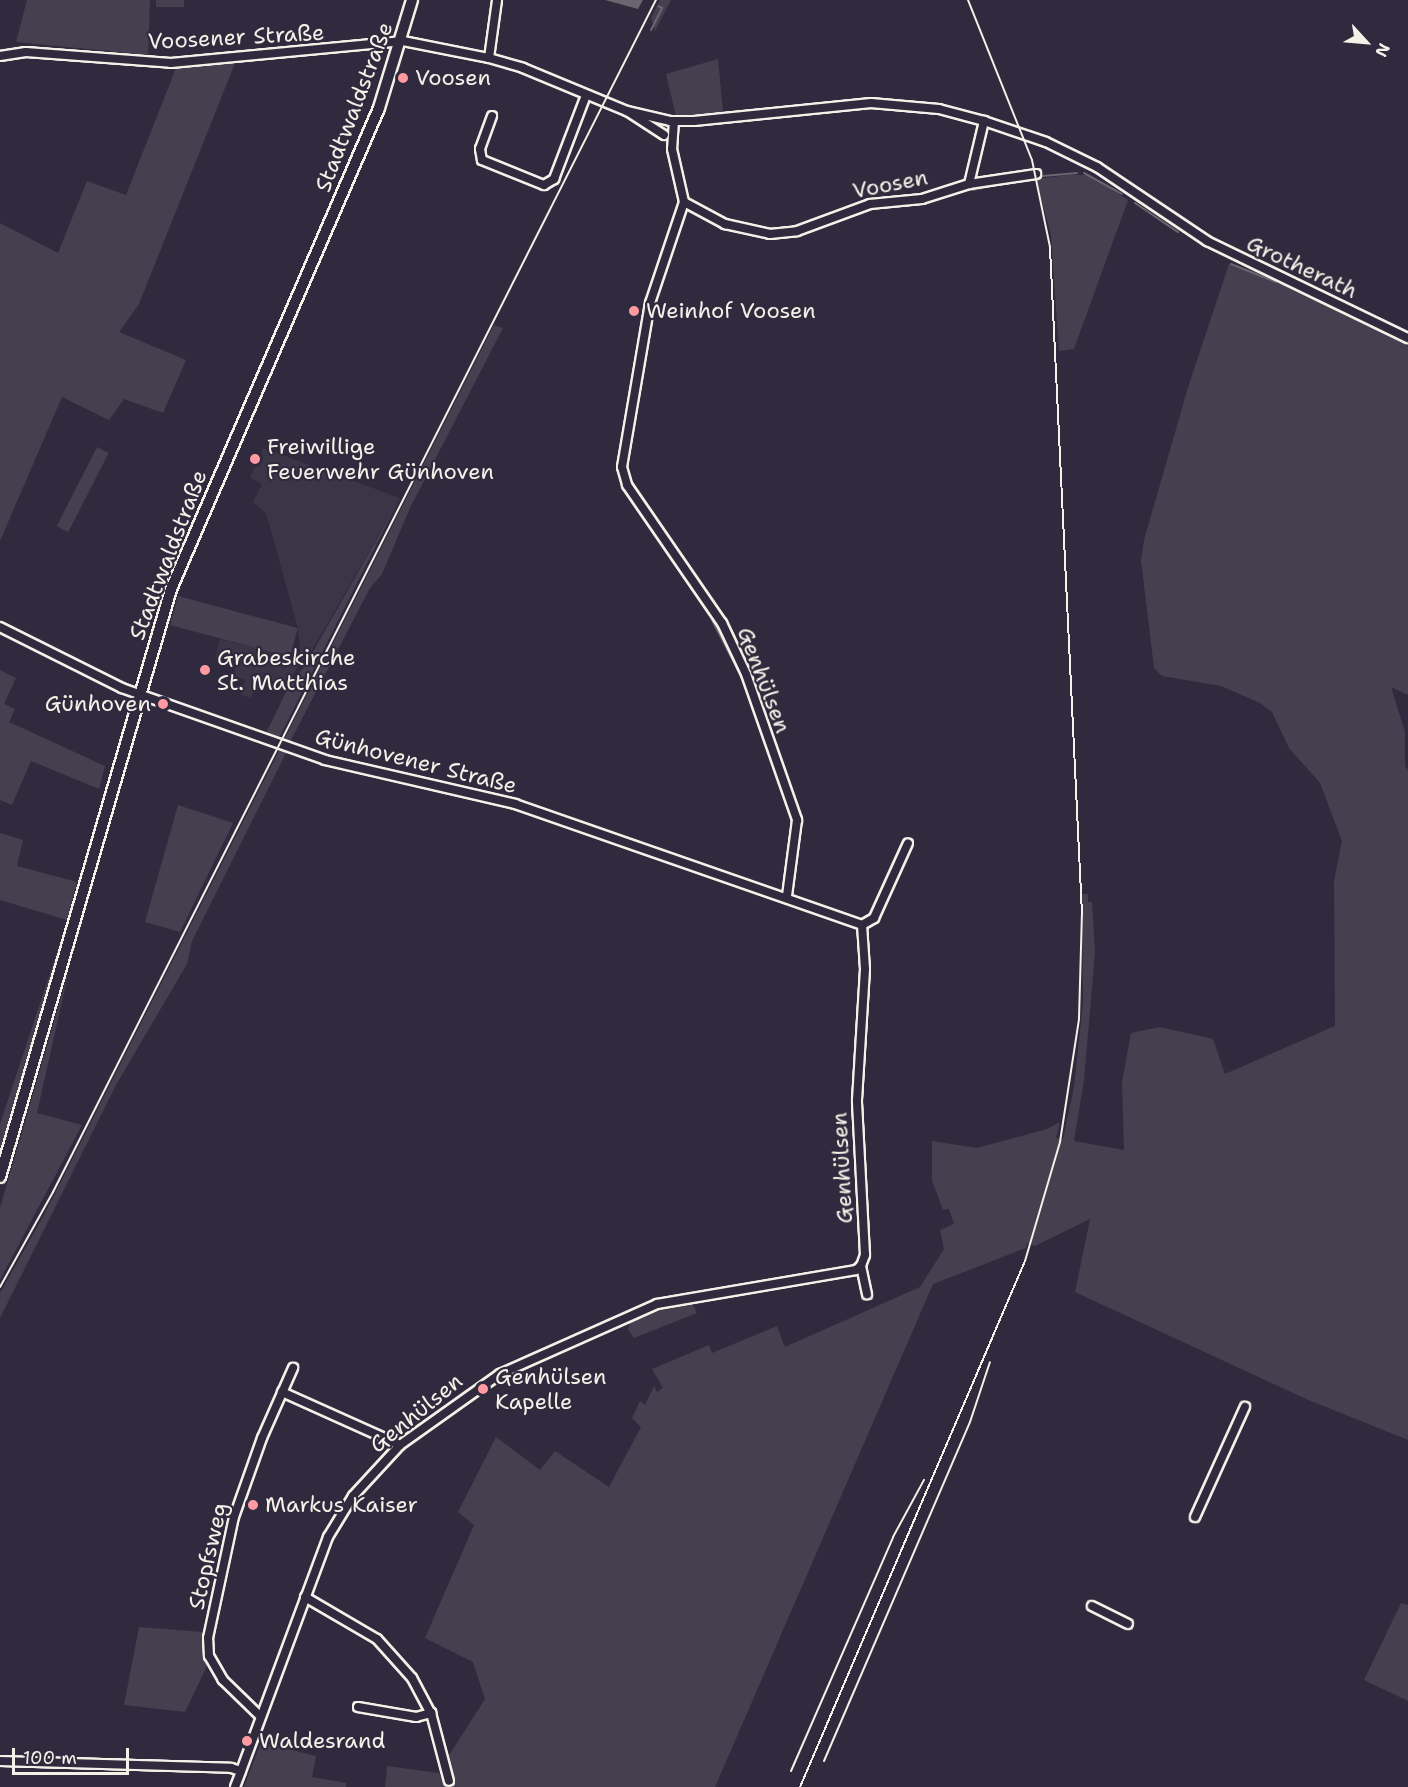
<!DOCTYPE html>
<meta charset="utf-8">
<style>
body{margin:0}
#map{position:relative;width:1408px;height:1787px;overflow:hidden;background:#2f2a3d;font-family:"Shantell Sans",sans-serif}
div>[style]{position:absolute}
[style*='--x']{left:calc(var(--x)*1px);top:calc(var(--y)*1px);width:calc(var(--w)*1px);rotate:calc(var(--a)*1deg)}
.built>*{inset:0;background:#3b3647}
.green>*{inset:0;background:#454050;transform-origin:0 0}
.water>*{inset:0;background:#6a6670}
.stream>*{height:2px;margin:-1px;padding:0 1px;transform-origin:1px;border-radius:1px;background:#6a6670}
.roads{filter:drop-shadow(2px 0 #f4f1e8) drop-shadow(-2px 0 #f4f1e8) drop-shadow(0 2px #f4f1e8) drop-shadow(0 -2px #f4f1e8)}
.minor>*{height:8px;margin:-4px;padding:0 4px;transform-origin:4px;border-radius:4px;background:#2f2a3d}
.major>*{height:10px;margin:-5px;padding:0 5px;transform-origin:5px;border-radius:5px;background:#2f2a3d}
.rail>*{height:2px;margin:-1px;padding:0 1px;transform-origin:1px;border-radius:1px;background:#f4f1e8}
.dots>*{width:16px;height:16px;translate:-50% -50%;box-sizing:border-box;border:3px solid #2f2a3d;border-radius:50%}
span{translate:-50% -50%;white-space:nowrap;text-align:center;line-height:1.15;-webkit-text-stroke:4.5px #2f2a3d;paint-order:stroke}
.street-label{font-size:22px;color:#f4f1e8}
.poi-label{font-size:22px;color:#f4f1e8}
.left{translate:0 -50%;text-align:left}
.right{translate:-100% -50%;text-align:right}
.north{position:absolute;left:1336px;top:12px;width:60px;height:60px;-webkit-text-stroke:4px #2f2a3d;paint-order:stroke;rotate:116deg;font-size:16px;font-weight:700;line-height:24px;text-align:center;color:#f4f1e8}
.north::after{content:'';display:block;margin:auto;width:21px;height:27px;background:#f4f1e8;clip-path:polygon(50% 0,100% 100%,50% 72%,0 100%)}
.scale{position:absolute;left:12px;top:1748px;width:117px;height:27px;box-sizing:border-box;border:3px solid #f4f1e8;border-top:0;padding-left:8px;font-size:18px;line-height:21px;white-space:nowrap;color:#f4f1e8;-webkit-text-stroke:4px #2f2a3d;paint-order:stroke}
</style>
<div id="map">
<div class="built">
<i style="clip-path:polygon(263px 448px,400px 498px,308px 657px,301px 661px,287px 685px,261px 678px,256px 681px,251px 698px,241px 695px,245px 680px,234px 676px,236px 665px,215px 658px,220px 639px,301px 660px,298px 628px,266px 513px,253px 502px,262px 484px,250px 478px)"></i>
</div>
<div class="green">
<i style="clip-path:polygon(27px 0,150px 0,148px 55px,16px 42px)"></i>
<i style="left:156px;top:0;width:28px;height:7px"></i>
<i style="clip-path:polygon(660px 0,671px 0,655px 31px,651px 18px)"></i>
<i style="clip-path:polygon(718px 59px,723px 112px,676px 116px,666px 74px)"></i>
<i style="clip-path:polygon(235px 63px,139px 304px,119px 332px,186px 360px,163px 413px,124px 399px,109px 420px,62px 397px,0 541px,0 223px,58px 253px,87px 181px,126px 195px,176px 68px)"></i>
<i style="clip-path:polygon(1069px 175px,1089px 175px,1128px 200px,1074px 349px,1059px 351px,1051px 235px,1036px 179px)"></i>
<i style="clip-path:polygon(1229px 264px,1297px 291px,1408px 346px,1408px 695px,1391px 687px,1405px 732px,1405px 766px,1408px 770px,1408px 1440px,1306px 1399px,1075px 1292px,1090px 1219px,1035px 1246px,1027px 1243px,1026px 1248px,933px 1284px,715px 1787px,453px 1787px,444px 1763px,485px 1699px,473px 1662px,425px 1638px,474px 1525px,458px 1512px,496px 1437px,540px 1470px,555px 1451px,609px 1487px,641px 1427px,632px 1418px,640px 1401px,645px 1405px,654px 1386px,657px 1392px,663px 1388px,652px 1369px,709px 1345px,712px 1353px,777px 1326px,785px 1347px,920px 1287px,944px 1249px,940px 1230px,954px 1224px,949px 1209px,943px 1210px,932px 1181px,932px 1141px,977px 1148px,1047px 1129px,1060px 1122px,1056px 1138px,1063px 1139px,1074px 1087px,1083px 1003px,1082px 894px,1088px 894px,1088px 902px,1092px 902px,1095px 952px,1084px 1080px,1074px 1141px,1124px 1150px,1122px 1082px,1131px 1033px,1160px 1027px,1213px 1039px,1225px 1074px,1335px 1026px,1334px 881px,1342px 841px,1320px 783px,1289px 748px,1272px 712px,1260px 703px,1221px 686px,1162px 676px,1154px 668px,1141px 560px,1144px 540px,1189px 384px)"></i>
<i style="clip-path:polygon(494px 325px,503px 328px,410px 508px,382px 574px,370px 588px,290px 742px,284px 740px)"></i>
<i style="left:97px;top:447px;width:13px;height:89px;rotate:27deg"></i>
<i style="clip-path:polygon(400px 498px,279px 738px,266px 733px,288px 688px,306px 664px)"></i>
<i style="left:178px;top:596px;width:124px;height:30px;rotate:15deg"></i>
<i style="clip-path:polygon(0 670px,16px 678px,4px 704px,15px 709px,9px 722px,105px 766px,99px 789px,31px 761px,12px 805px,0 800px)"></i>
<i style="clip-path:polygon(281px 747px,288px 749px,192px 941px,187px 964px,116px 1085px,0 1318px,0 1293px,44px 1215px)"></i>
<i style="clip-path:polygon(178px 805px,233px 823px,180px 932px,145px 922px)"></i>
<i style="clip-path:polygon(0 833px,23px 840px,17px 866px,77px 882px,67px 920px,0 900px)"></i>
<i style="clip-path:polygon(64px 931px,65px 932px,0 1158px,0 1124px)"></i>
<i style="clip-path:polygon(69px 970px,37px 1113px,82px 1125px,0 1280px,0 1208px)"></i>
<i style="clip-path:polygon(692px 1303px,697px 1313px,634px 1338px,628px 1329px,630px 1322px,675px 1305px)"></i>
<i style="clip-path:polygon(1401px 1603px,1408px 1605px,1408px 1701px,1364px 1680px)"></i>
<i style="clip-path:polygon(139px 1627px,203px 1632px,207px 1666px,185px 1712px,124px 1705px)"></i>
<i style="clip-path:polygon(261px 1742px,316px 1756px,312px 1777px,346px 1783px,346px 1787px,244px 1787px)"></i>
<i style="clip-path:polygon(387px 1766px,439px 1773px,446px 1787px,385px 1787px)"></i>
</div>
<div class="water">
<i style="clip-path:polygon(605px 0,643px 0,638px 9px)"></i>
</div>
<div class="stream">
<i style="--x:651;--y:30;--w:25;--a:-63"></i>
<i style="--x:662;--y:8;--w:4;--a:-153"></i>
<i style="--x:1084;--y:173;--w:43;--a:28.9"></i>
<i style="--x:1043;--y:176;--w:34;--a:-5"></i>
<i style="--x:973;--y:190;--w:27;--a:-13"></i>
<i style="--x:1135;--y:203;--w:52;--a:34"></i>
<i style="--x:1231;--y:264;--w:48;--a:21.8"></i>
<i style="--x:1282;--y:284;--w:12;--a:14"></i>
<i style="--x:635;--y:416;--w:69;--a:-80"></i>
<i style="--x:628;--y:496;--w:99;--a:54.9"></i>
<i style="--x:690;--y:584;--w:36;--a:58"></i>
<i style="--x:712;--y:620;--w:63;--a:62.6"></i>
</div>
<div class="roads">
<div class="minor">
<i style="--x:0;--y:56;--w:26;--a:-9"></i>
<i style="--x:26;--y:52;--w:145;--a:4.3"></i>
<i style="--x:171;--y:63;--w:233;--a:-5.4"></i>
<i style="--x:403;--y:41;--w:88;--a:11.2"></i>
<i style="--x:489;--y:58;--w:35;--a:16"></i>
<i style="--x:523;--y:68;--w:113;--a:22.5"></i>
<i style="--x:627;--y:111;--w:44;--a:33"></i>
<i style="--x:489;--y:58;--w:59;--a:-82.1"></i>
<i style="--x:627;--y:111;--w:44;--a:13.1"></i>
<i style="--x:670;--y:121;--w:24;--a:0"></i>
<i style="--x:694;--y:121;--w:178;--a:-5.8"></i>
<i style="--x:871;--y:103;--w:68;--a:5"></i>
<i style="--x:939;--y:109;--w:47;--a:14.9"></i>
<i style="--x:984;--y:121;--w:65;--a:18.7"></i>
<i style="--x:1046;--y:142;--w:57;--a:26.1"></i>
<i style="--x:1097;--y:167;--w:133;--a:33.9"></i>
<i style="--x:1207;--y:241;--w:223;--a:25.8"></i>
<i style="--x:492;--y:116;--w:35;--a:110"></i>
<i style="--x:480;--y:149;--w:11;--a:80"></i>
<i style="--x:482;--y:160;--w:67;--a:22"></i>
<i style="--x:544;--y:185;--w:12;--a:-31"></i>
<i style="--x:554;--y:179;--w:90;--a:-69.1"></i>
<i style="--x:674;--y:121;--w:28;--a:94"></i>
<i style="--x:672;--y:149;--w:54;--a:77.2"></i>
<i style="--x:684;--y:202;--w:107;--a:108.6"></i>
<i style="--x:650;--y:303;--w:166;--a:99.7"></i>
<i style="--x:622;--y:467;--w:19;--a:74"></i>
<i style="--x:627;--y:485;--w:168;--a:55.5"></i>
<i style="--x:722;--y:623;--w:56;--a:64.8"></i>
<i style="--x:746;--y:674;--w:155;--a:70.7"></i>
<i style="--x:797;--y:820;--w:77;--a:97.5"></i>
<i style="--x:969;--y:184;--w:65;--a:-76.6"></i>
<i style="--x:684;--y:202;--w:47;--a:28.2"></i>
<i style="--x:725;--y:224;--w:46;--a:12.5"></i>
<i style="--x:770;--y:234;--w:27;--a:-6"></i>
<i style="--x:797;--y:231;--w:78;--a:-20.3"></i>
<i style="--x:870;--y:204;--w:52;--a:-5.5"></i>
<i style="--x:922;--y:199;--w:49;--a:-17.7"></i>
<i style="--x:969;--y:184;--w:68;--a:-8.5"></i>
<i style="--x:0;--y:627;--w:136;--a:26.6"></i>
<i style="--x:122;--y:688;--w:215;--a:19.5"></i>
<i style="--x:325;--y:760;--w:195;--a:13"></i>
<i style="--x:515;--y:804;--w:367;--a:19.2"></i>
<i style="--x:862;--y:925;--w:14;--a:-30"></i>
<i style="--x:874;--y:918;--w:82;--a:-65.6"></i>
<i style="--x:861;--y:1266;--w:29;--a:78"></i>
<i style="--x:282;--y:1392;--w:129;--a:24.2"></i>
<i style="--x:1195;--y:1517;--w:121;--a:-65.6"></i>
<i style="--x:305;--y:1597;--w:83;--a:30.3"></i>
<i style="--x:377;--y:1639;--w:52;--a:48.1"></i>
<i style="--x:412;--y:1678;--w:40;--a:62"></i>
<i style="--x:431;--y:1713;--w:70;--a:75.2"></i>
<i style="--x:1092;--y:1606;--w:40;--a:26.6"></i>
<i style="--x:358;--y:1707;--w:59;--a:9.8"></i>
<i style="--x:416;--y:1717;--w:16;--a:-15"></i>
<i style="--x:260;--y:1716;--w:52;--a:-135.8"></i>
<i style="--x:223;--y:1680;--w:28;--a:-120"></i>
<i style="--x:209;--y:1656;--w:18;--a:-93"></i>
<i style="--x:208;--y:1638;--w:124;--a:-77.9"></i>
<i style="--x:234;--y:1517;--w:84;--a:-70.5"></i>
<i style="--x:262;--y:1438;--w:77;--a:-66.1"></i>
<i style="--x:0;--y:1761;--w:231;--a:1.7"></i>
<i style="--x:231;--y:1768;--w:10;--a:17"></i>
<i style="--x:241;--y:1771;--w:250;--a:-69.6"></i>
<i style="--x:328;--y:1537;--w:48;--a:-58.6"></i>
<i style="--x:353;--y:1496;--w:69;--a:-47.3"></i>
<i style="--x:400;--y:1445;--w:123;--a:-35.4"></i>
<i style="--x:500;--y:1374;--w:172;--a:-24"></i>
<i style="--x:657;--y:1304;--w:202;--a:-9.7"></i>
<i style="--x:856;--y:1270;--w:6;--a:-39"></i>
<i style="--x:861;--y:1266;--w:12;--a:-70"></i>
<i style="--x:865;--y:1255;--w:155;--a:-93"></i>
<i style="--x:857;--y:1100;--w:131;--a:-86.5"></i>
<i style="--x:865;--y:969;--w:44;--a:-93.9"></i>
<i style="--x:235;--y:1787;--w:17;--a:-69"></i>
</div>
<div class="major">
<i style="--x:0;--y:1177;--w:612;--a:-73.78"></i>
<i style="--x:171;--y:589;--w:524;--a:-66.61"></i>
<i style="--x:379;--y:108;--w:113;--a:-73"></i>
</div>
</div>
<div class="rail">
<i style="--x:0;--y:1287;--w:109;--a:-60.8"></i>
<i style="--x:53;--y:1192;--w:1336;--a:-63.17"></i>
<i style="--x:824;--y:1761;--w:369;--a:-66.7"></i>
<i style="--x:970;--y:1422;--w:63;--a:-71.6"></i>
<i style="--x:791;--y:1771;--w:255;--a:-66.4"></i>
<i style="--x:893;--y:1537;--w:65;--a:-61.5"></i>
<i style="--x:800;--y:1787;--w:572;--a:-66.84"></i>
<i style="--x:1025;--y:1261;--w:124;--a:-73.6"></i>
<i style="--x:1060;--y:1142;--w:124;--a:-81.2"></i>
<i style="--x:1079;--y:1019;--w:105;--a:-88.4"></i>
<i style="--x:1082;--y:914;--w:668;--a:-92.75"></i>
<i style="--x:1050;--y:247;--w:89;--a:-101.7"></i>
<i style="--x:1032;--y:160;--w:172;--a:-111.8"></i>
</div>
<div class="dots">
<i style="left:403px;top:78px;background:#ff9aa2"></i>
<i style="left:634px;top:311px;background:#ff9aa2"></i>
<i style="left:255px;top:459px;background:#ff9aa2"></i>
<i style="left:205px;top:670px;background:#ff9aa2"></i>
<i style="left:163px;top:704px;background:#ff9aa2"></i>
<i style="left:483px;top:1389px;background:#ff9aa2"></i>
<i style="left:253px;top:1505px;background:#ff9aa2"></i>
<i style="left:247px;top:1741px;background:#ff9aa2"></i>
</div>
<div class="street-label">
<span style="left:236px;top:37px;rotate:-3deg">Voosener Straße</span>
<span style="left:354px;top:107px;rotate:-69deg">Stadtwaldstraße</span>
<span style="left:890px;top:184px;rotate:-11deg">Voosen</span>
<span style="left:1302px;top:267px;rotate:25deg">Grotherath</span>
<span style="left:168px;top:555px;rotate:-69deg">Stadtwaldstraße</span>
<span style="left:764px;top:680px;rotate:69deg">Genhülsen</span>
<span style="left:416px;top:761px;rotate:14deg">Günhovener Straße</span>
<span style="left:842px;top:1168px;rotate:-93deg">Genhülsen</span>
<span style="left:416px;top:1413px;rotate:-39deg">Genhülsen</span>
<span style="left:208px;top:1556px;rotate:-77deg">Stopfsweg</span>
</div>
<div class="poi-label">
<span class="left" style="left:415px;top:78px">Voosen</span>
<span class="left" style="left:646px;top:311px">Weinhof Voosen</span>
<span class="left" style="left:267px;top:459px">Freiwillige<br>Feuerwehr Günhoven</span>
<span class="left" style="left:217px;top:670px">Grabeskirche<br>St. Matthias</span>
<span class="right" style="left:151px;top:704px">Günhoven</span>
<span class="left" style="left:495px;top:1389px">Genhülsen<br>Kapelle</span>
<span class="left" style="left:265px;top:1505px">Markus Kaiser</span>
<span class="left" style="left:259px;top:1741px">Waldesrand</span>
</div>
<div class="north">N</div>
<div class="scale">100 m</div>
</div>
